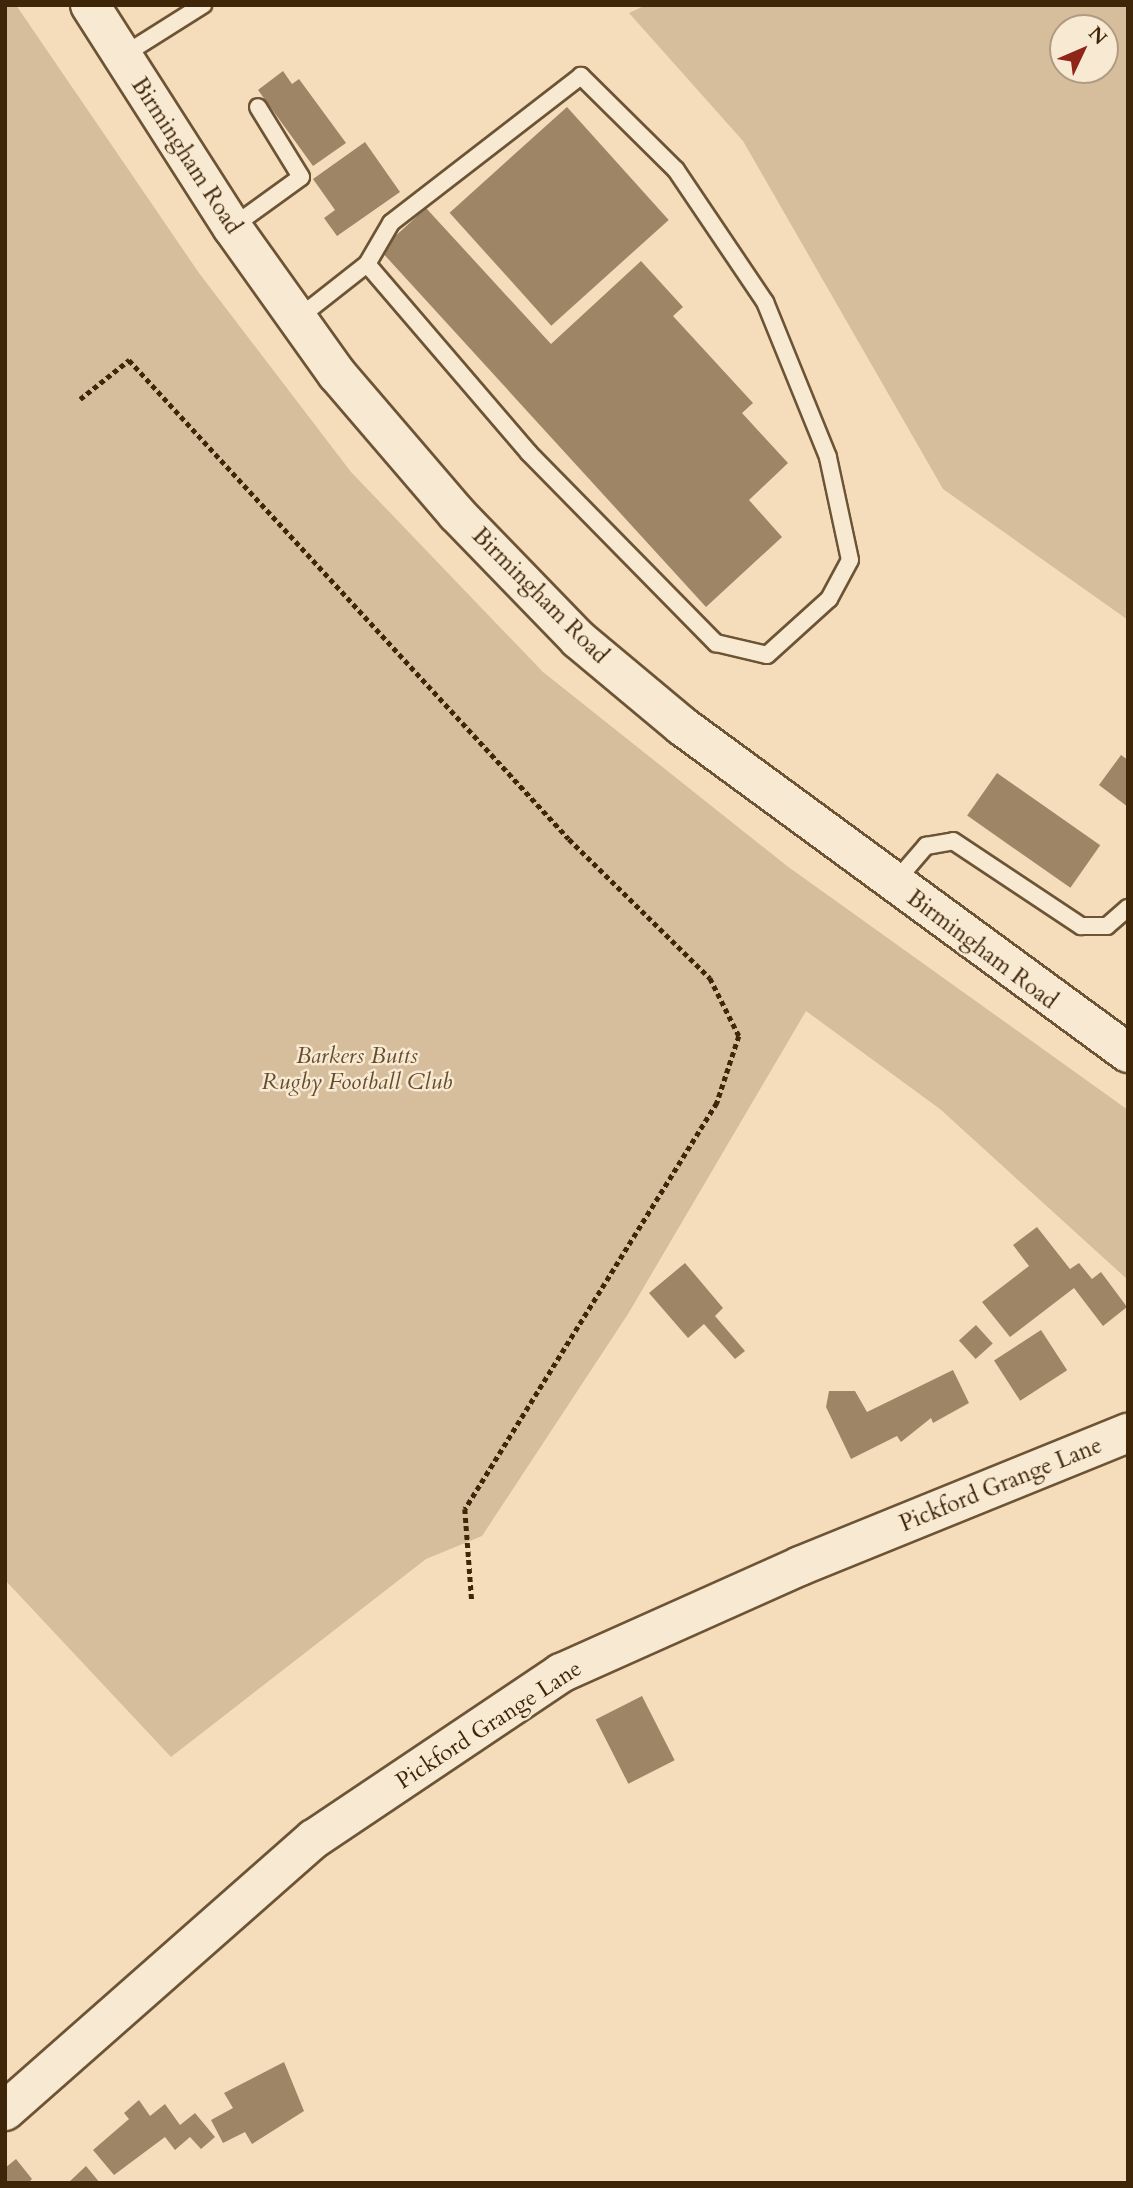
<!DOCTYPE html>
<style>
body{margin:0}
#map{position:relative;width:1133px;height:2188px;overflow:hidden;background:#f5ddbc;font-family:Cardo,serif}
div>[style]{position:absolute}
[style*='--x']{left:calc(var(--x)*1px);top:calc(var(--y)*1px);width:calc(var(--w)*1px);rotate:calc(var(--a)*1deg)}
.green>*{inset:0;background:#d6be9d}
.building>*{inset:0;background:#9e8566;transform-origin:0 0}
.path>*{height:4.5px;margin-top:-2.25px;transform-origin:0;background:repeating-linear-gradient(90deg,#3f2608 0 5px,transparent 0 8.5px)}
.roads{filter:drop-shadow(2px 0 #6c5435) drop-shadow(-2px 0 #6c5435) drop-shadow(0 2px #6c5435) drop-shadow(0 -2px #6c5435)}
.lane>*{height:16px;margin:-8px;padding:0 8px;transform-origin:8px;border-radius:8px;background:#f8e9d3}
.secondary>*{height:38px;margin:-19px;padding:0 19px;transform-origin:19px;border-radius:19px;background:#f8e9d3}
span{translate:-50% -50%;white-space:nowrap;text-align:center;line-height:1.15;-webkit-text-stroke:5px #f8e9d3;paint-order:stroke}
.street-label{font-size:23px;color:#3f2608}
.park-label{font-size:23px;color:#654c2d;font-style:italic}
.frame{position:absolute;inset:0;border:7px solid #3f2608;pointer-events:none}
.north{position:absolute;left:1049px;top:14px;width:70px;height:70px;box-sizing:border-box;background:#f8e9d3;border:2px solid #ae9b82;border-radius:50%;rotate:46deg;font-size:19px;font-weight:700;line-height:28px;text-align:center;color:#3f2608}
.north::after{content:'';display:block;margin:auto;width:24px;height:32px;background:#8f2418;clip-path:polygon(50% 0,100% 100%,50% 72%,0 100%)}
</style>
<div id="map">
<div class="green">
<i style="clip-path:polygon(5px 5px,16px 5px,199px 273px,351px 472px,543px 672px,787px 866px,1128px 1110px,1128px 1280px,940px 1109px,806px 1011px,628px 1314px,482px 1536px,426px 1559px,171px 1757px,5px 1580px)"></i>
<i style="clip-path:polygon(evenodd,646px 5px,1128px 5px,1128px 620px,943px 489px,743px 141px,629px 13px,646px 5px,1105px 28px,1105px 70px,1063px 70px,1063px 28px,1105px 28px)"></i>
</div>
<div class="building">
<i style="clip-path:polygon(283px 71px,292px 84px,299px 79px,346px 143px,313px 166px,258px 90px)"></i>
<i style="left:567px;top:107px;width:152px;height:158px;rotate:48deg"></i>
<i style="clip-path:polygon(365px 142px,400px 192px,337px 236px,324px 218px,335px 210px,313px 179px)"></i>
<i style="clip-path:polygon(426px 208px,551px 344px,641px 261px,683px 307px,673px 316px,753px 403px,742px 413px,788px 463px,749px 500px,782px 537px,706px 607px,380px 250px)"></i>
<i style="clip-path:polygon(1121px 755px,1128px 760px,1128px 807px,1099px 785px)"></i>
<i style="left:997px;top:773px;width:126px;height:52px;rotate:35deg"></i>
<i style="clip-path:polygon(1037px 1227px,1070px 1269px,1079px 1263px,1092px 1279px,1101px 1272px,1127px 1307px,1103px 1326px,1074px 1288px,1010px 1337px,982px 1302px,1029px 1266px,1013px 1245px)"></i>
<i style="clip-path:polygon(685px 1263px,723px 1308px,715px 1316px,745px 1351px,735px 1359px,704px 1324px,688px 1338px,649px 1293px)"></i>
<i style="left:976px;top:1325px;width:25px;height:23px;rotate:48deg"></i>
<i style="left:1041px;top:1330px;width:48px;height:56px;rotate:57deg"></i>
<i style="clip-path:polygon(953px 1370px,969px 1403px,933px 1423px,931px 1418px,901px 1442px,897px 1436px,851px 1459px,826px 1407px,829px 1391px,855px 1391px,867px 1412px)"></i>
<i style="left:642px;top:1696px;width:72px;height:52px;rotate:63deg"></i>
<i style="clip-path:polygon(284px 2062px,304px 2111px,252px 2144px,245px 2132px,223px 2143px,211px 2120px,233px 2108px,224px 2093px)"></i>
<i style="clip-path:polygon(139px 2100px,150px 2116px,165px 2104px,180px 2125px,195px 2113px,215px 2137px,201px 2149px,190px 2137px,175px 2150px,165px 2137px,114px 2175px,93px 2150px,129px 2119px,124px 2113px)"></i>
<i style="clip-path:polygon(16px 2159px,32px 2179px,28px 2183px,5px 2183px,5px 2168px)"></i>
<i style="clip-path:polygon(86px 2166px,100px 2183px,68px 2183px)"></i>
</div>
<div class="path">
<i style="--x:80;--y:399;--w:63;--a:-38.5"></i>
<i style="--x:129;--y:360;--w:650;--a:47.43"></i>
<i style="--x:569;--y:839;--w:198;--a:44.6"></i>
<i style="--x:710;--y:978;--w:65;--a:63.4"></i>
<i style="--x:739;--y:1036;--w:71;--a:108.2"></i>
<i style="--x:717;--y:1103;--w:478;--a:121.8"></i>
<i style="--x:465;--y:1509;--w:93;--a:85.7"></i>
</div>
<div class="roads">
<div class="lane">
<i style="--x:122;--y:56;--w:96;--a:-32.2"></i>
<i style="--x:232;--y:227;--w:85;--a:-35.9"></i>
<i style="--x:301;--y:177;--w:82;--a:-121.6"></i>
<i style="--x:297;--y:319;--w:89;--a:-38.2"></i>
<i style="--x:367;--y:264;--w:249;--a:49.4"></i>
<i style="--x:529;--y:453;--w:267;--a:45.5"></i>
<i style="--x:716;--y:643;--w:52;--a:13.2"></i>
<i style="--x:767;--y:655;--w:84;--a:-42.1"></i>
<i style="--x:829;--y:599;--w:44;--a:-61.7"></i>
<i style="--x:850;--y:560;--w:105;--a:-102.1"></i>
<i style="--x:828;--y:457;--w:167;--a:-112.1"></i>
<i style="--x:765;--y:302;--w:159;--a:-124"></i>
<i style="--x:676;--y:170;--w:134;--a:-135.3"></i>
<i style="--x:581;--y:76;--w:240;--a:142.3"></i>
<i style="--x:391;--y:223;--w:48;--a:120.3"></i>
<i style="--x:895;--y:882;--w:48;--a:-49.3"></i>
<i style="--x:926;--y:846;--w:27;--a:-10"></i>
<i style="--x:953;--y:841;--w:154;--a:33.6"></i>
<i style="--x:1081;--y:926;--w:26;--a:0"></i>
<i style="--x:1107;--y:926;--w:28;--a:-41"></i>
</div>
<div class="secondary">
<i style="--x:90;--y:5;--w:264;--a:57.4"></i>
<i style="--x:232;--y:227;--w:181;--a:54.5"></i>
<i style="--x:337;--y:374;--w:184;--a:49.4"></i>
<i style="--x:457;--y:514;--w:174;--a:45.9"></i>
<i style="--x:578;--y:639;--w:136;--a:39.9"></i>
<i style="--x:682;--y:726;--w:553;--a:36.25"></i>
<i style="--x:5;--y:2111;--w:412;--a:-41.4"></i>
<i style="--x:314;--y:1839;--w:298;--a:-33.9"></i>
<i style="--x:561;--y:1673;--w:262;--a:-24.1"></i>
<i style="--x:800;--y:1566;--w:354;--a:-22.1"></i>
</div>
</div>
<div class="street-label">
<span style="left:186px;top:156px;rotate:57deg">Birmingham Road</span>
<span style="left:540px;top:596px;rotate:45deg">Birmingham Road</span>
<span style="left:982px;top:950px;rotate:37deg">Birmingham Road</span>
<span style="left:1001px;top:1485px;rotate:-22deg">Pickford Grange Lane</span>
<span style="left:489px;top:1725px;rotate:-33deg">Pickford Grange Lane</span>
</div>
<div class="park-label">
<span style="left:357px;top:1069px">Barkers Butts<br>Rugby Football Club</span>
</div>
<div class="frame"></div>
<div class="north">N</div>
</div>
